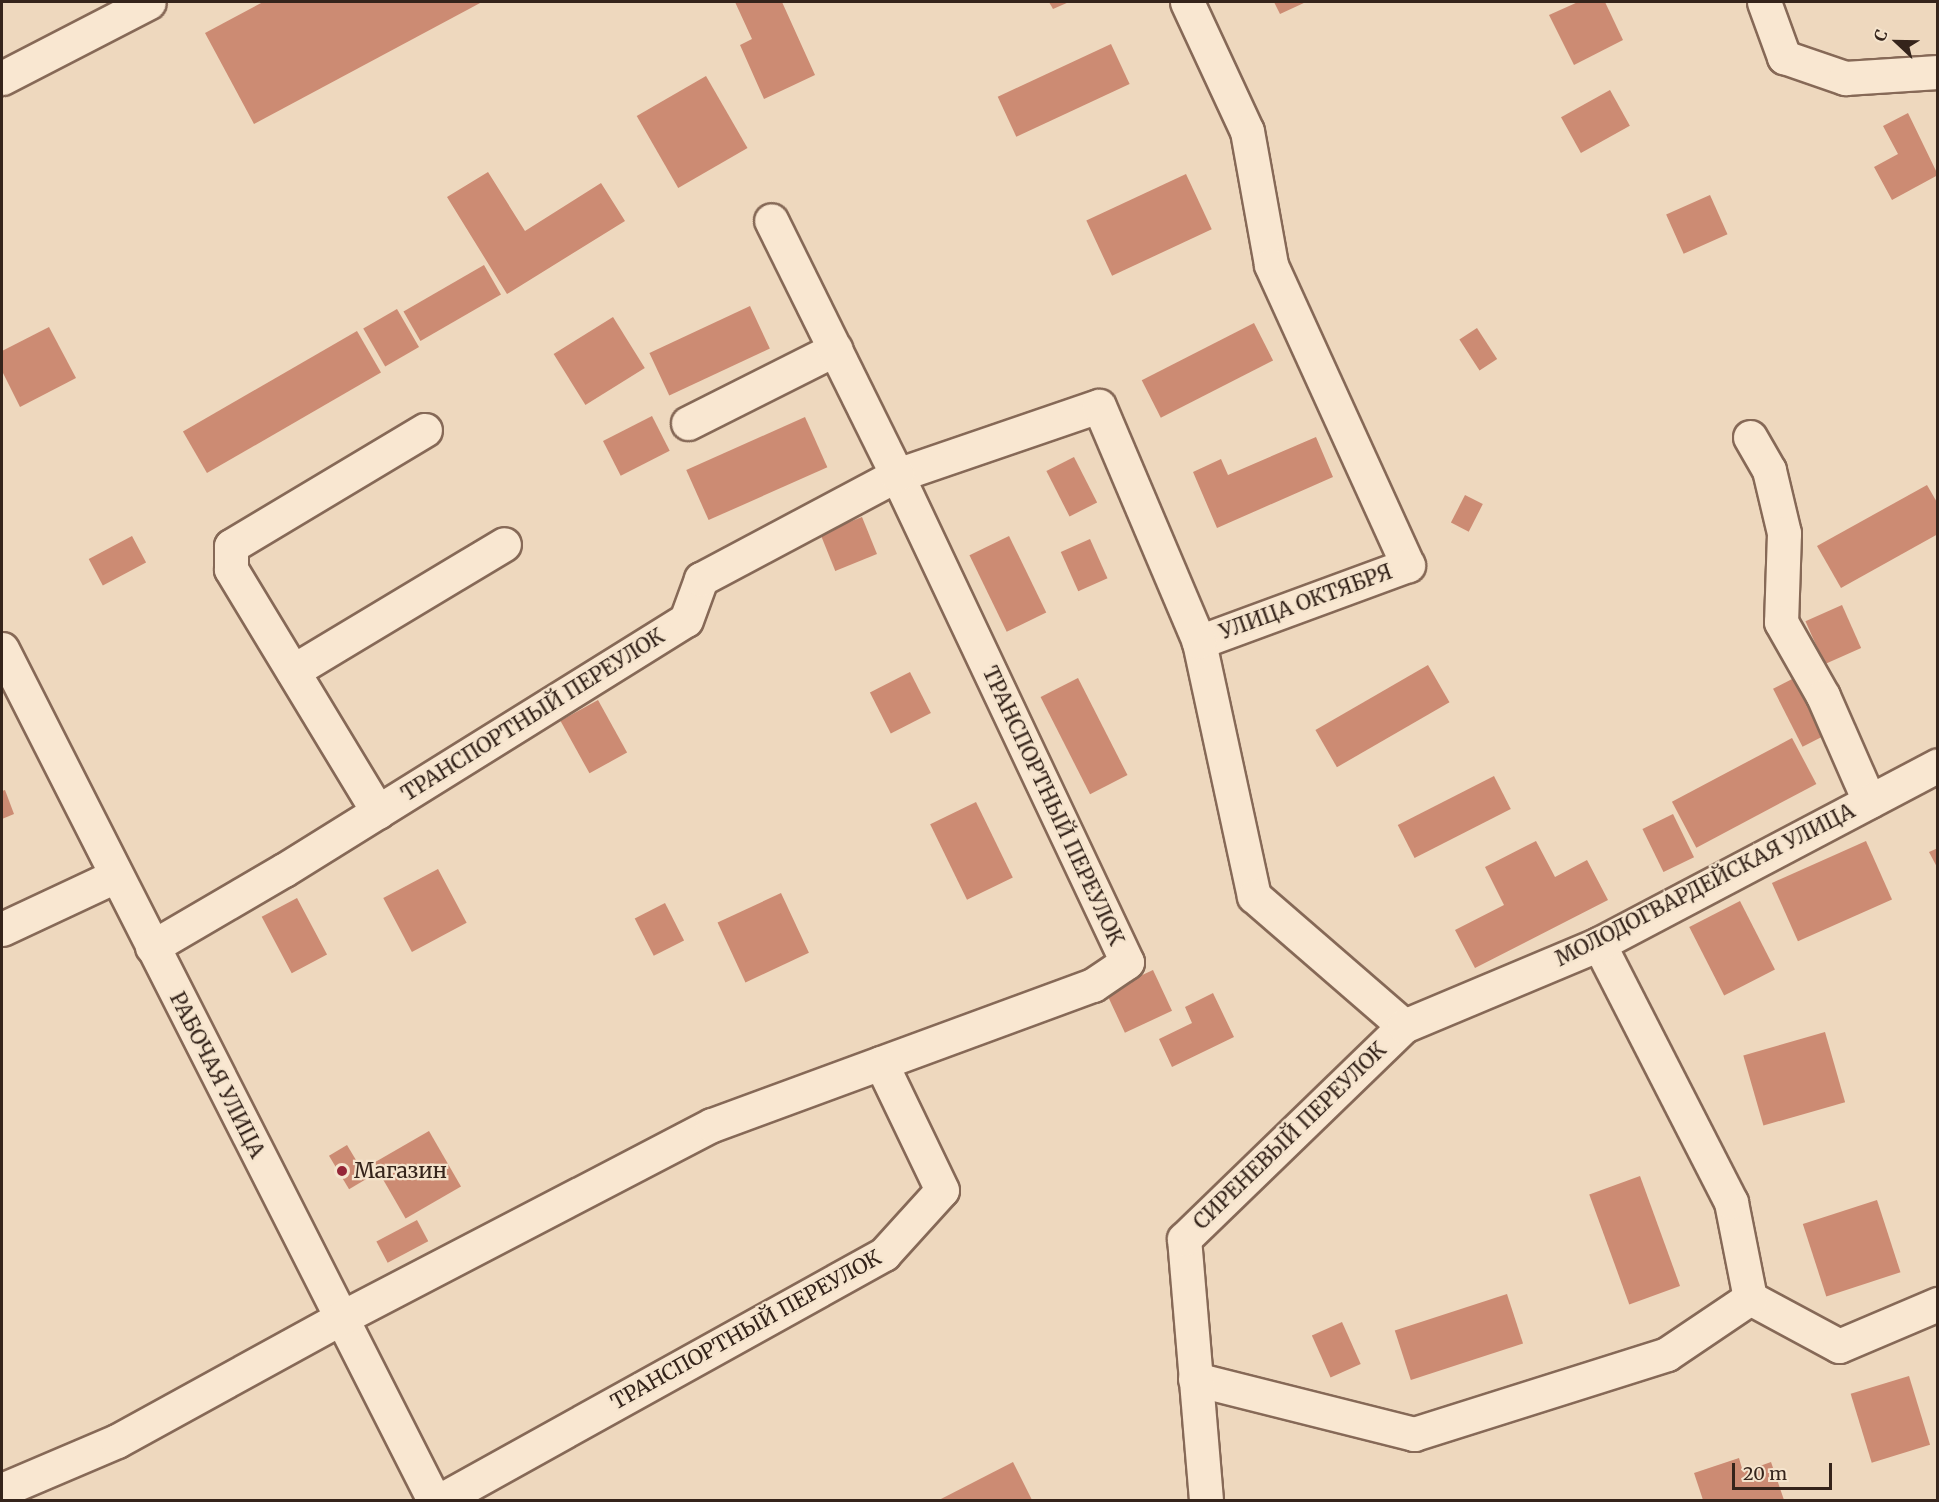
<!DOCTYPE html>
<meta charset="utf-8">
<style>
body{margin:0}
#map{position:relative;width:1939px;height:1502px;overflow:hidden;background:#eed8be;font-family:Merriweather,serif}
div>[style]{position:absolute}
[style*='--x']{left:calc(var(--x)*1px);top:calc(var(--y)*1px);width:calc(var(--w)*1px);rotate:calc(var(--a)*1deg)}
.building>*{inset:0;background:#cc8b73;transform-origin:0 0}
.roads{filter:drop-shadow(2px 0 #866957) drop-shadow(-2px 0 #866957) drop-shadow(0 2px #866957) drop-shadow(0 -2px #866957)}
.minor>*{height:33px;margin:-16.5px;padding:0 16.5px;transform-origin:16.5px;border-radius:16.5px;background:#f9e7d1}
.dots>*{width:16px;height:16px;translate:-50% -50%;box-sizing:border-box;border:3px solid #f5e4cd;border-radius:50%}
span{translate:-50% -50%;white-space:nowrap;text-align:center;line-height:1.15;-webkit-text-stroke:4.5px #f5e4cd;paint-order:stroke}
.street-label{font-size:21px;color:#35241b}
.poi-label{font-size:21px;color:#35241b}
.left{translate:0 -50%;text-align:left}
.frame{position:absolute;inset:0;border:3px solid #35241b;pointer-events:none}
.north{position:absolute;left:1867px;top:12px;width:60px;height:60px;-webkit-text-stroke:4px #f5e4cd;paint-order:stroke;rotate:292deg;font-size:16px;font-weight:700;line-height:24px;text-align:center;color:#35241b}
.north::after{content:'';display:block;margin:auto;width:21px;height:27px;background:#35241b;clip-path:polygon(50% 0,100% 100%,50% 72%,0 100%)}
.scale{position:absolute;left:1732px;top:1463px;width:100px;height:27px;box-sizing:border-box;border:3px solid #35241b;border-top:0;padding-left:8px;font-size:18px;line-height:21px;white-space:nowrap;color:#35241b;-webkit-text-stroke:4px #f5e4cd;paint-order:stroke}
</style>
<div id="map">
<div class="building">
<i style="clip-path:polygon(263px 2px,482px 2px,254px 124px,205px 33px)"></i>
<i style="clip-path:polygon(735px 2px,782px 2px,815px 75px,764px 99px,740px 45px,752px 39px)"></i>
<i style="clip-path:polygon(1049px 2px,1069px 2px,1053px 9px)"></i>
<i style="clip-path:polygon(1274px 2px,1306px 2px,1280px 14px)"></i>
<i style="clip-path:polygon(1578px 2px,1605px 2px,1623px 40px,1574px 65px,1549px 15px)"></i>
<i style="left:1111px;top:44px;width:44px;height:125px;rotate:65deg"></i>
<i style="left:706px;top:76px;width:83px;height:80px;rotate:60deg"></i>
<i style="left:1610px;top:90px;width:41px;height:56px;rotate:61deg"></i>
<i style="clip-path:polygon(1908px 113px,1938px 175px,1892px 200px,1874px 167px,1898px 154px,1883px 126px)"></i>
<i style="clip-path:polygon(488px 172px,525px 231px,601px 183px,625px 221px,507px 294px,447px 197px)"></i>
<i style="left:1186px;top:174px;width:61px;height:110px;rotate:65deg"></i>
<i style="left:1710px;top:195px;width:43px;height:48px;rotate:66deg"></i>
<i style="left:484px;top:265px;width:34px;height:93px;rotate:60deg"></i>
<i style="left:750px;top:306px;width:47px;height:111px;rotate:65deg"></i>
<i style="left:397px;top:309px;width:44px;height:39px;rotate:60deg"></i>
<i style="left:613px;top:317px;width:60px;height:70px;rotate:58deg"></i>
<i style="left:1254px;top:323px;width:42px;height:126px;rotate:63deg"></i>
<i style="clip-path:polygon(49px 327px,76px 378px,20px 407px,2px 371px,2px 351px)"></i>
<i style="left:1477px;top:328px;width:37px;height:21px;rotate:57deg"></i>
<i style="left:357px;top:331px;width:48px;height:201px;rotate:60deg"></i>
<i style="left:652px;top:416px;width:39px;height:55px;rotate:63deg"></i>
<i style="left:805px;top:417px;width:55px;height:130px;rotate:66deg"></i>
<i style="clip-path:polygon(1316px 437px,1333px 477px,1217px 528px,1193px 472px,1221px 459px,1228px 475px)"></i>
<i style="left:1074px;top:457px;width:51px;height:31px;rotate:63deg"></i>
<i style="clip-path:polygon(1927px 485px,1938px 504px,1938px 534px,1841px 588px,1817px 546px)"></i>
<i style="left:1465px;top:495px;width:20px;height:31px;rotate:27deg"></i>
<i style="left:862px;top:517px;width:40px;height:45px;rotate:68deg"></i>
<i style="left:132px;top:536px;width:30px;height:49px;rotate:62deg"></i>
<i style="left:1009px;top:536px;width:85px;height:44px;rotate:64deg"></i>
<i style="left:1090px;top:539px;width:43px;height:32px;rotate:66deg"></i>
<i style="left:1842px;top:605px;width:47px;height:40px;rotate:66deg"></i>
<i style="left:1428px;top:665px;width:43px;height:130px;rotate:60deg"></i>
<i style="left:910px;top:672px;width:46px;height:45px;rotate:63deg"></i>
<i style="left:1798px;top:676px;width:65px;height:28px;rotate:63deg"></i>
<i style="left:1078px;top:678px;width:109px;height:42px;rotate:63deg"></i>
<i style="left:598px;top:700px;width:60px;height:43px;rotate:61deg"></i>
<i style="left:1792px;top:738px;width:52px;height:136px;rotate:62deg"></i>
<i style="left:1494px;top:776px;width:37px;height:108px;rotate:63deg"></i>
<i style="clip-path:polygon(5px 790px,14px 814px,2px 819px,2px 791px)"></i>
<i style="left:976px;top:802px;width:84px;height:51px;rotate:64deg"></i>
<i style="left:1673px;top:814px;width:48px;height:34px;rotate:64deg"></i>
<i style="clip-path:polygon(1536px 841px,1555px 877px,1587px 860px,1608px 900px,1475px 968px,1455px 930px,1504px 905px,1485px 867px)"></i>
<i style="left:1866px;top:841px;width:64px;height:103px;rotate:66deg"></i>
<i style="clip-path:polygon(1938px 848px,1938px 869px,1929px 852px)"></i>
<i style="left:438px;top:869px;width:61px;height:62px;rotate:62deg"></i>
<i style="left:781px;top:893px;width:66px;height:70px;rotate:65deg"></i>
<i style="left:297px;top:898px;width:64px;height:40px;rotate:62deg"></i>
<i style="left:1740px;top:901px;width:77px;height:57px;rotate:63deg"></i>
<i style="left:665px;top:903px;width:42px;height:34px;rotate:63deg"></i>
<i style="left:1153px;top:970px;width:45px;height:52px;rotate:65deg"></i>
<i style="clip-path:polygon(1213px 993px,1234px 1037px,1172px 1067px,1159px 1039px,1192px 1023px,1185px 1007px)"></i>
<i style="left:1825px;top:1032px;width:73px;height:85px;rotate:74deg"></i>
<i style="left:429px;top:1131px;width:64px;height:64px;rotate:60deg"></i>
<i style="left:347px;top:1145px;width:39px;height:21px;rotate:59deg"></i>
<i style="left:1640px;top:1176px;width:117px;height:54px;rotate:70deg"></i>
<i style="left:1877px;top:1200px;width:76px;height:78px;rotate:72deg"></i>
<i style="left:417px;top:1220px;width:24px;height:46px;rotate:62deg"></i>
<i style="left:1507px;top:1294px;width:52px;height:118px;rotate:72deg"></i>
<i style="left:1342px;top:1322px;width:46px;height:33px;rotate:66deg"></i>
<i style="left:1909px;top:1376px;width:72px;height:61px;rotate:73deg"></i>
<i style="clip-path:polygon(1739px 1458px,1743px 1472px,1771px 1462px,1784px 1500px,1703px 1500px,1694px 1473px)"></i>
<i style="clip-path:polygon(1013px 1462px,1032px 1500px,939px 1500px)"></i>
</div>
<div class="roads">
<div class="minor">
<i style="--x:1187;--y:2;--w:142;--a:65.1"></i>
<i style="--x:1247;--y:131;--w:136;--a:79.8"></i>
<i style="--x:1271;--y:265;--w:330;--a:65.5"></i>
<i style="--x:1408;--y:565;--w:223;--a:159.8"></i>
<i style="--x:1199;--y:642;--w:260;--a:77.8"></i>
<i style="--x:1254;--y:896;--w:198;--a:40.9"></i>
<i style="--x:1764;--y:2;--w:59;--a:70"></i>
<i style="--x:1784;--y:57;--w:65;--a:19"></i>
<i style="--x:1845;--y:78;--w:93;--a:-3.7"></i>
<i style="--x:2;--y:78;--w:165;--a:-27.3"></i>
<i style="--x:688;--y:423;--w:165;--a:-26.7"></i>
<i style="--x:1750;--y:437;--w:38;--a:60"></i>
<i style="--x:1769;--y:470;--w:65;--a:76.6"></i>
<i style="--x:1784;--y:533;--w:89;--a:91.9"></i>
<i style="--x:1781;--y:622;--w:85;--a:60.4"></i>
<i style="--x:1823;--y:696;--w:115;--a:66.3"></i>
<i style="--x:2;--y:649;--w:954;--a:63.09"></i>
<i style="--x:293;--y:671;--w:246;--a:-31"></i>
<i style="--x:378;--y:812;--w:284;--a:-121.2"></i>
<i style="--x:231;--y:569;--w:23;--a:-90"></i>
<i style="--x:231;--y:546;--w:226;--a:-30.9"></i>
<i style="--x:2;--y:929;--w:125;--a:-25.1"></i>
<i style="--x:152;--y:947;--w:153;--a:-30.3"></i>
<i style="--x:284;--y:870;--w:473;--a:-31.9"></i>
<i style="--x:686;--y:620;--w:44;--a:-69.9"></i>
<i style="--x:701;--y:579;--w:222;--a:-28"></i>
<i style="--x:897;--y:475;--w:213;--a:-18.9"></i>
<i style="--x:1099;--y:406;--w:256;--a:67"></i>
<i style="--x:1750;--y:1298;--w:101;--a:28.3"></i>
<i style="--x:1839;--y:1346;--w:108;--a:-23"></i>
<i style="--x:1195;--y:1379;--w:226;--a:14.1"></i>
<i style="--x:1414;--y:1434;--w:265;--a:-17.5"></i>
<i style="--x:1667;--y:1354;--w:100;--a:-34"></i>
<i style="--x:1750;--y:1298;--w:98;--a:-101.2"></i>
<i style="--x:1731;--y:1202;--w:290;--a:-117.1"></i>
<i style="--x:2;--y:1490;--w:125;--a:-23.1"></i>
<i style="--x:117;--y:1441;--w:256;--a:-28.8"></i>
<i style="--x:341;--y:1318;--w:418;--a:-27.5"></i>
<i style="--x:712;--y:1125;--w:406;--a:-20.2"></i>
<i style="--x:1093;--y:985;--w:41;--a:-34.1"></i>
<i style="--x:1127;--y:962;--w:539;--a:-115.28"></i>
<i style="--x:897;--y:475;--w:284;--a:-116.3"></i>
<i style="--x:441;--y:1500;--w:507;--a:-29.04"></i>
<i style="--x:884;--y:1254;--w:86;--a:-47.8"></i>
<i style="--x:942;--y:1190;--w:141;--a:-115.7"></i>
<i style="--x:1206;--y:1500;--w:262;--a:-94.8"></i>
<i style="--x:1184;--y:1239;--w:306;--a:-44.1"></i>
<i style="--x:1404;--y:1026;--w:212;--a:-22.8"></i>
<i style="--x:1599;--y:944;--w:383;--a:-27.8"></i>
</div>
</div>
<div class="dots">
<i style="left:342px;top:1171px;background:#952637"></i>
</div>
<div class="street-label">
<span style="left:1306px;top:602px;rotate:-20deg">УЛИЦА ОКТЯБРЯ</span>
<span style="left:533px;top:715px;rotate:-32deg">ТРАНСПОРТНЫЙ ПЕРЕУЛОК</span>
<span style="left:1053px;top:806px;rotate:65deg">ТРАНСПОРТНЫЙ ПЕРЕУЛОК</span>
<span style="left:1705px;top:885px;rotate:-27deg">МОЛОДОГВАРДЕЙСКАЯ УЛИЦА</span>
<span style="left:217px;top:1075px;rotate:63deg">РАБОЧАЯ УЛИЦА</span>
<span style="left:1290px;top:1136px;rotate:-44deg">СИРЕНЕВЫЙ ПЕРЕУЛОК</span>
<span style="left:746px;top:1330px;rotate:-29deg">ТРАНСПОРТНЫЙ ПЕРЕУЛОК</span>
</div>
<div class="poi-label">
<span class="left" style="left:354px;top:1171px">Магазин</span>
</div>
<div class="frame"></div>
<div class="north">С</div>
<div class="scale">20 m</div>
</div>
